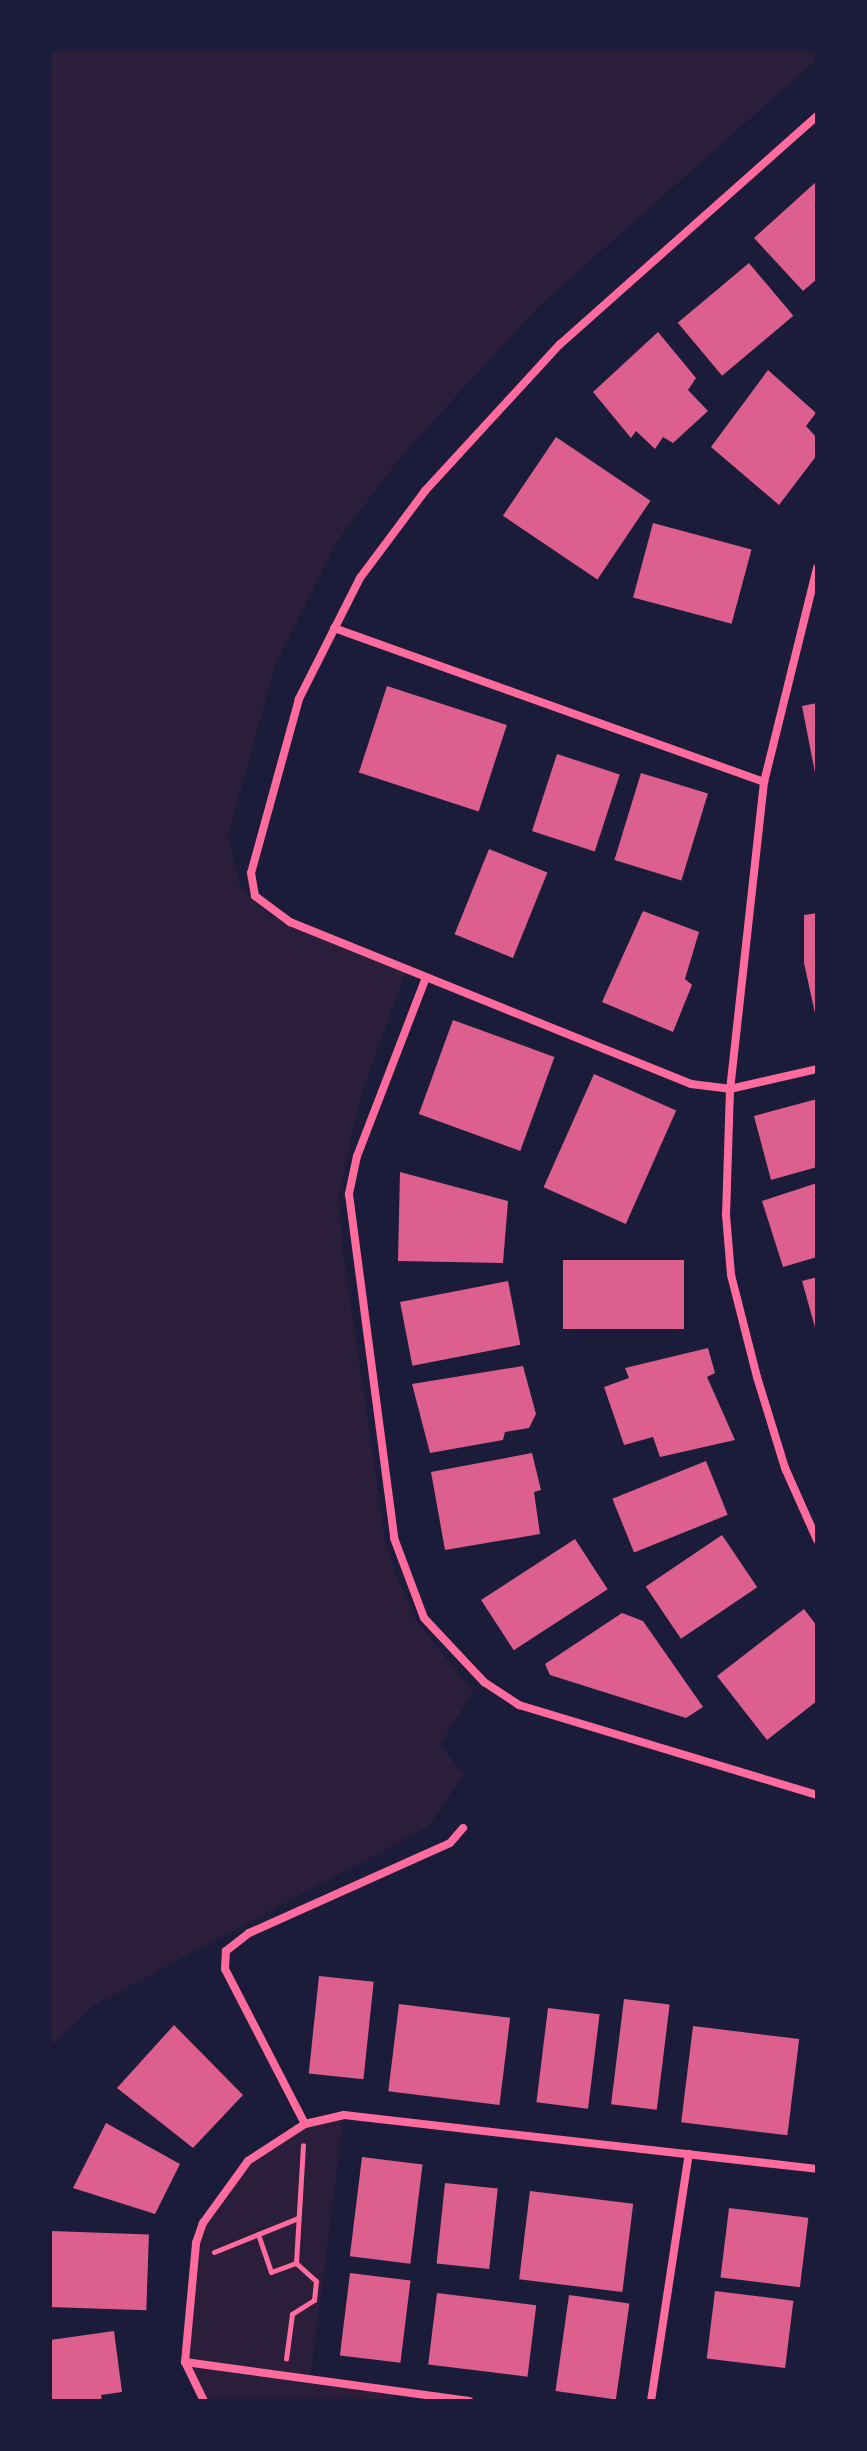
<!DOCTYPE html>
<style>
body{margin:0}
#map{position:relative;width:867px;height:2451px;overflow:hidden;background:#1b1b3a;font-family:"Fira Sans Condensed",sans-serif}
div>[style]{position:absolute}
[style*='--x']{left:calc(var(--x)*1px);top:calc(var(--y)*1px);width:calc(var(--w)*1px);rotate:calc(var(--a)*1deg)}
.green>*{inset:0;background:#2a1e3b}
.building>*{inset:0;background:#dd5f8e;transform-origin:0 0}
.path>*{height:5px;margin:-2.5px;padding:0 2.5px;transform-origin:2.5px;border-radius:2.5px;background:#ff6b9d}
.minor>*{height:8px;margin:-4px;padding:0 4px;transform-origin:4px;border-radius:4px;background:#ff6b9d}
span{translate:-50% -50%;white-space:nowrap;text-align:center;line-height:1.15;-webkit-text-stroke:8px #1b1b3a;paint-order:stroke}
.frame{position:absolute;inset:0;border:52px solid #1b1b3a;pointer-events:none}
</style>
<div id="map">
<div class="green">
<i style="clip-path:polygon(50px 50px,817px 50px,817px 59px,537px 308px,402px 455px,337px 541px,276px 663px,228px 836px,240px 887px,268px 914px,408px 966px,361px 1095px,339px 1195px,342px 1244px,385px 1539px,397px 1578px,415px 1619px,473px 1692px,440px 1745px,464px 1774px,429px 1826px,94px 2005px,50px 2047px)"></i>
<i style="clip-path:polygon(344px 2115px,310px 2379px,395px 2391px,393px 2401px,204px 2401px,185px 2362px,196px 2243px,203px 2223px,248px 2162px,305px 2124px)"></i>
</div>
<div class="building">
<i style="clip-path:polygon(817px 181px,817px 279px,803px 291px,754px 238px)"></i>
<i style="left:749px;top:263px;width:69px;height:93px;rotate:50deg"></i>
<i style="clip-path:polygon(658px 332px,696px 378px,688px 390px,708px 411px,673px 443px,663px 437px,655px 449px,636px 431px,631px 438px,593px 392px)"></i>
<i style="clip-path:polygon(768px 370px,816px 413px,806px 426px,817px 438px,817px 455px,779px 505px,711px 447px)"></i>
<i style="left:556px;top:437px;width:114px;height:95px;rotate:34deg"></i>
<i style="left:653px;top:523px;width:102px;height:77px;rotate:15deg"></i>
<i style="left:387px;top:686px;width:126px;height:91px;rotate:18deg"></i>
<i style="clip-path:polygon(817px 703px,817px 778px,816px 778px,802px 706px)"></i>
<i style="left:557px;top:754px;width:66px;height:81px;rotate:18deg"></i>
<i style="left:641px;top:773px;width:70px;height:91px;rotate:17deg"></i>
<i style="left:489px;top:849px;width:63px;height:92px;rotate:22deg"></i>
<i style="clip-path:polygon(643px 911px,699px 932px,685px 979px,692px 985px,673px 1032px,602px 1002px)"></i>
<i style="clip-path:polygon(817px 913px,817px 1018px,816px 1018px,804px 963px,804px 915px)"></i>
<i style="left:453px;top:1020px;width:108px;height:100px;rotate:20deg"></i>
<i style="left:594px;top:1074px;width:90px;height:124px;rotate:24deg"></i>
<i style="clip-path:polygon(817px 1099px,817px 1167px,771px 1180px,754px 1116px)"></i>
<i style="clip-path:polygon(400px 1172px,508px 1201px,503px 1263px,398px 1261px)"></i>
<i style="clip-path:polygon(817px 1183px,817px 1257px,783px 1267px,762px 1201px)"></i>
<i style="left:563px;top:1260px;width:121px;height:69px"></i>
<i style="clip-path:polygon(817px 1277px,817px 1331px,816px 1331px,802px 1281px)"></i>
<i style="left:508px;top:1281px;width:65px;height:110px;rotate:79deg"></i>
<i style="clip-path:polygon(708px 1348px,715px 1373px,707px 1377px,735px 1440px,660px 1457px,653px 1437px,624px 1445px,604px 1387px,629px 1378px,625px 1368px)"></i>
<i style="clip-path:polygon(523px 1366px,536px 1414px,529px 1428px,505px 1432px,503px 1440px,430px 1453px,412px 1384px)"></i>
<i style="clip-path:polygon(532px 1453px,541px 1490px,534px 1492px,540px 1534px,445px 1550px,431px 1472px)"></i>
<i style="left:706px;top:1461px;width:58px;height:101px;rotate:68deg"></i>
<i style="left:722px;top:1535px;width:63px;height:92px;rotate:56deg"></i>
<i style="left:575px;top:1539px;width:60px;height:112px;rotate:57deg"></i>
<i style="clip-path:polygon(804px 1609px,817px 1626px,817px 1701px,767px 1740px,717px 1676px)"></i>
<i style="clip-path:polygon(622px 1613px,643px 1621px,703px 1707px,686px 1718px,550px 1675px,545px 1664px)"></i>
<i style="left:319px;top:1976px;width:55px;height:98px;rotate:6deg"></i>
<i style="left:624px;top:1999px;width:46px;height:106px;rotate:7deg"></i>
<i style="left:399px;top:2004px;width:112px;height:88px;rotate:7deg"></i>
<i style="left:548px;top:2008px;width:52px;height:95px;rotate:7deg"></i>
<i style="clip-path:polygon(174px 2025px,243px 2095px,193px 2148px,117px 2088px)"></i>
<i style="left:693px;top:2026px;width:107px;height:97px;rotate:7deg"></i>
<i style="clip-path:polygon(106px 2123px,180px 2164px,155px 2214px,73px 2188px)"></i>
<i style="left:362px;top:2157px;width:61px;height:100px;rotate:7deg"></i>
<i style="left:445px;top:2183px;width:53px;height:81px;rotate:6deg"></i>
<i style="left:530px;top:2191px;width:104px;height:89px;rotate:7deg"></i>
<i style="left:729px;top:2208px;width:80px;height:70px;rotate:7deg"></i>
<i style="left:51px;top:2231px;width:98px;height:76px;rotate:2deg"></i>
<i style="left:350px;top:2273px;width:61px;height:83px;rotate:7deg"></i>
<i style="left:715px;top:2291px;width:79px;height:68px;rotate:7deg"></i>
<i style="left:437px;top:2293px;width:100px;height:72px;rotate:7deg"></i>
<i style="left:569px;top:2295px;width:61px;height:97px;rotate:8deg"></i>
<i style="clip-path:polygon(114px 2331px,122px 2392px,101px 2395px,102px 2401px,50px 2401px,50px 2340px)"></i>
</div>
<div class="path">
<i style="--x:258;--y:2234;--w:40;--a:71.1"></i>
<i style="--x:271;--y:2272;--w:27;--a:-20"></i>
<i style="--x:296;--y:2263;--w:27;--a:42"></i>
<i style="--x:316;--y:2281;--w:19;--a:96"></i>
<i style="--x:314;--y:2300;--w:26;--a:148"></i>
<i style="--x:292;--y:2314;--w:45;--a:97.6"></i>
<i style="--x:214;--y:2252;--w:91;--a:-22"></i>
<i style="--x:296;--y:2263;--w:118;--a:-86.6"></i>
</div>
<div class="minor">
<i style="--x:817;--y:116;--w:344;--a:138.4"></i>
<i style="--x:560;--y:344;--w:200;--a:132.6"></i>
<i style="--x:425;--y:491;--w:109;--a:126.8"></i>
<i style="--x:360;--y:578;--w:136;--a:116.8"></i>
<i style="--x:299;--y:699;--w:180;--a:105.4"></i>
<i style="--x:251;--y:873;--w:23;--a:80"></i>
<i style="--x:255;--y:896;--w:44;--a:36.6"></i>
<i style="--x:290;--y:922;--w:432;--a:22"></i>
<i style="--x:691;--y:1084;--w:39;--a:7"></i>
<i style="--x:730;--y:1089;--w:89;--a:-12.9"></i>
<i style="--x:817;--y:568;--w:220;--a:103.9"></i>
<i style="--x:764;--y:782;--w:309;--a:96.3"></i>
<i style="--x:730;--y:1089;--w:126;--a:91.8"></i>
<i style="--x:726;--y:1215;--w:60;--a:85.2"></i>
<i style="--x:731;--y:1275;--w:105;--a:75.7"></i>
<i style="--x:757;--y:1377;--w:95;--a:72.9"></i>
<i style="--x:785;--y:1468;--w:79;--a:66"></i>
<i style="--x:334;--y:628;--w:457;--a:19.7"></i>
<i style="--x:425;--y:980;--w:189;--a:111.1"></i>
<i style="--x:357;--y:1156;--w:39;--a:102"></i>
<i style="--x:349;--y:1194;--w:347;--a:82.5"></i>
<i style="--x:394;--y:1538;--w:85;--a:69.4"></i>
<i style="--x:424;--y:1618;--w:88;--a:46.8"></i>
<i style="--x:484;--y:1682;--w:42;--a:33.3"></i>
<i style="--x:519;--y:1705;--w:311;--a:16.8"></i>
<i style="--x:305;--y:2124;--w:174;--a:-117.3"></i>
<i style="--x:225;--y:1969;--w:18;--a:-87"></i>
<i style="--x:226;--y:1951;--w:29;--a:-38"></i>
<i style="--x:249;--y:1933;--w:220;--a:-24.1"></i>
<i style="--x:450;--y:1843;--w:20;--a:-49"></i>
<i style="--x:185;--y:2362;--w:287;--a:7.8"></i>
<i style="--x:204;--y:2401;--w:43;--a:-116"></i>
<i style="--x:185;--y:2362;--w:120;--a:-84.7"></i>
<i style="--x:196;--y:2243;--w:21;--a:-71"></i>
<i style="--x:203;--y:2223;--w:77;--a:-54"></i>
<i style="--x:248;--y:2161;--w:68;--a:-33"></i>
<i style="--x:305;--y:2124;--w:40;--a:-13"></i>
<i style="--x:344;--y:2115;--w:476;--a:6.5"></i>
<i style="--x:651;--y:2401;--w:250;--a:-81.3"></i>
</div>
<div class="frame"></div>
</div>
